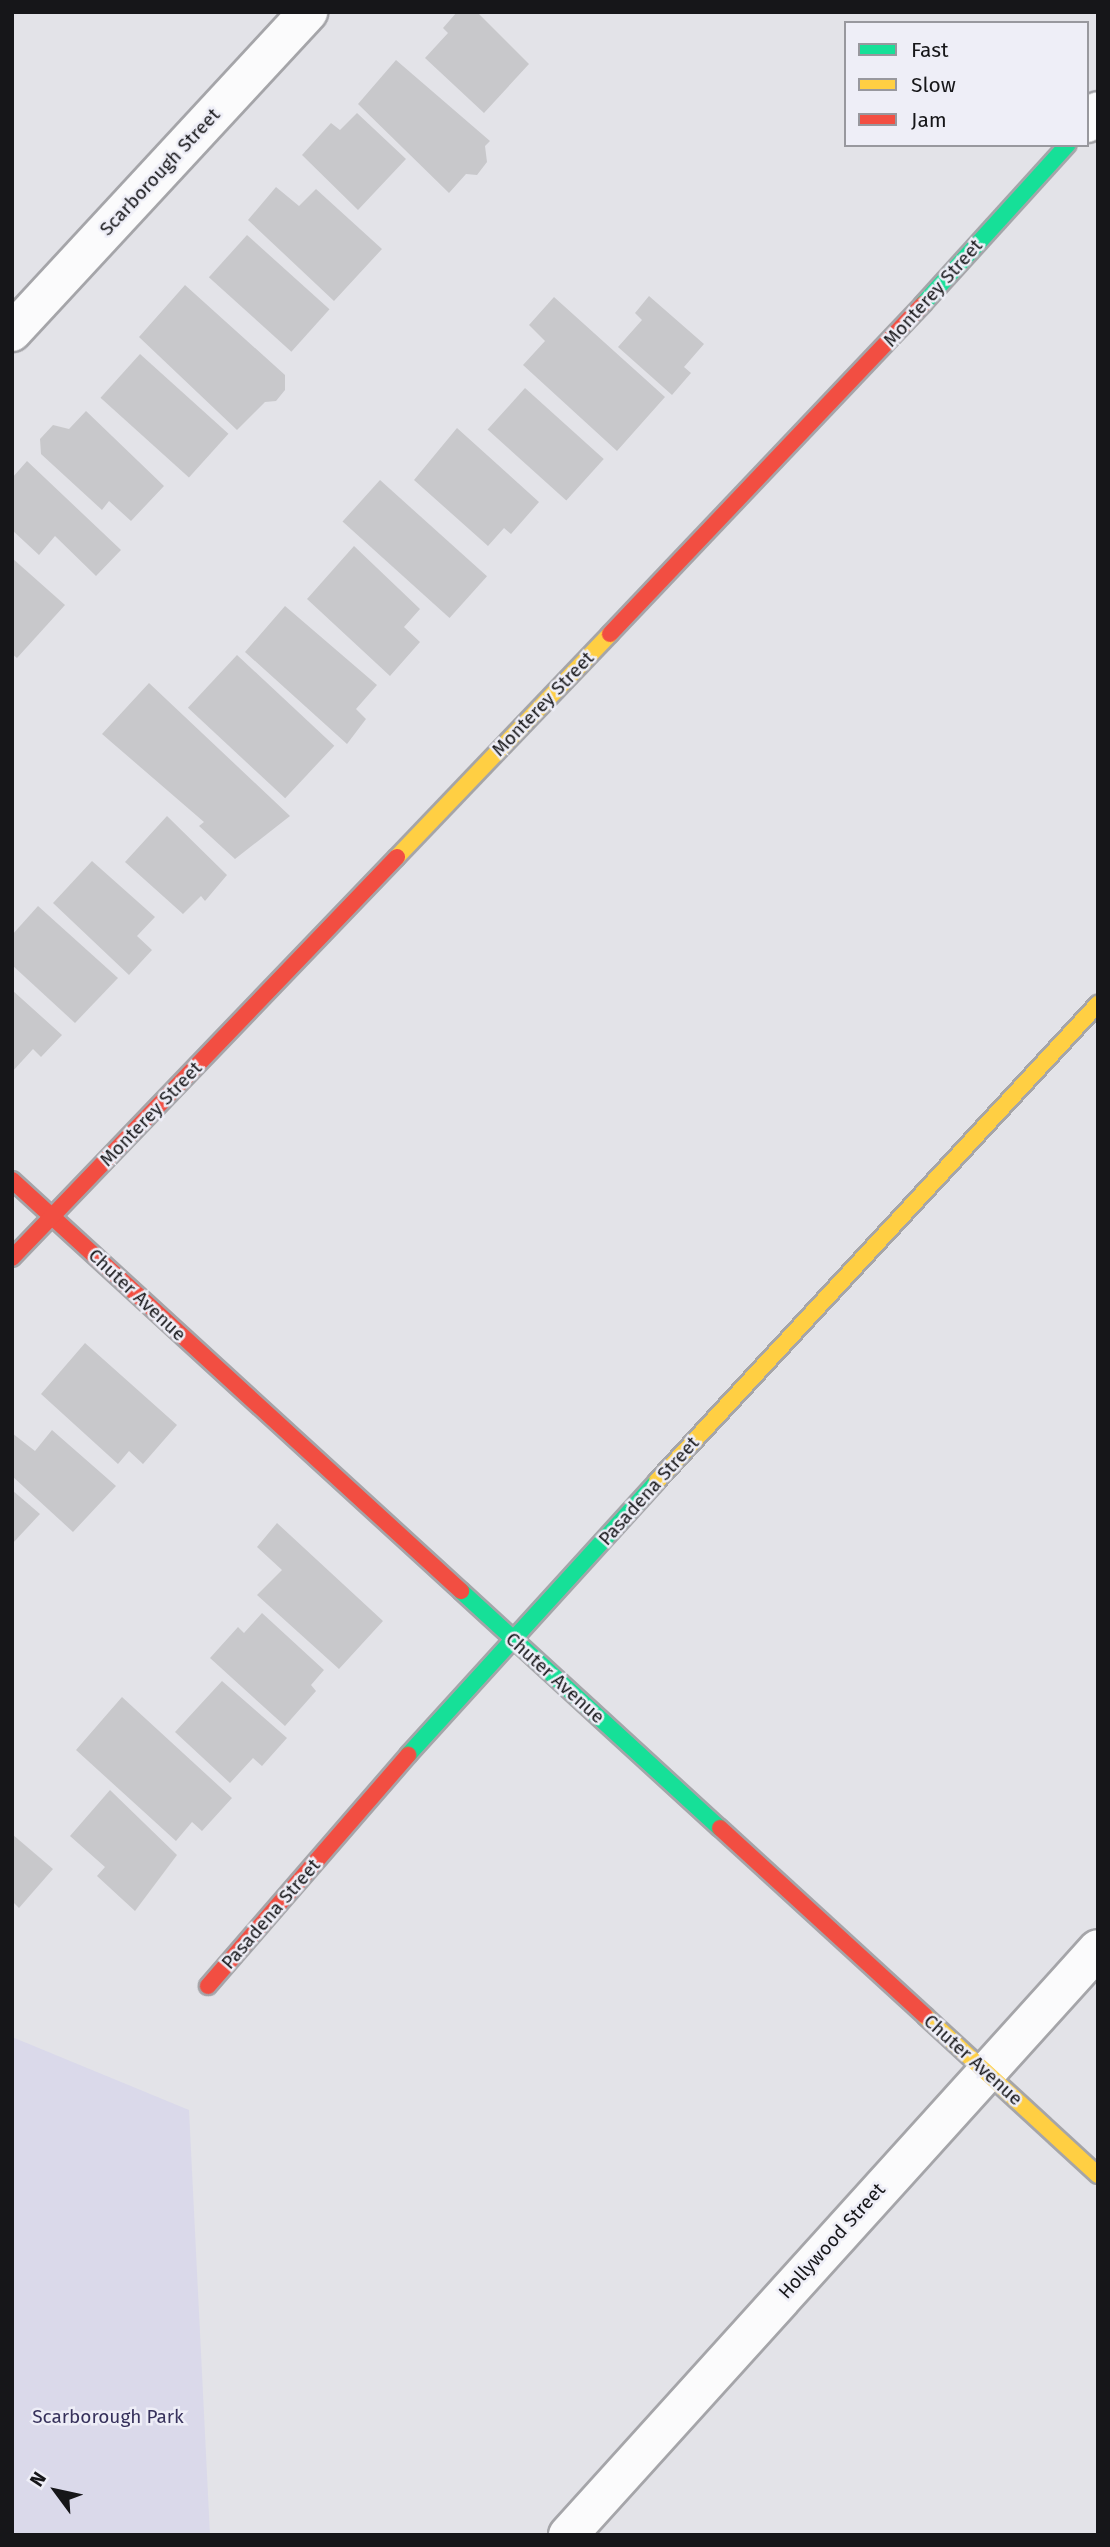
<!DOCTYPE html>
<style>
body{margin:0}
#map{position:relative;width:1110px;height:2547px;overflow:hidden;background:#e3e3e8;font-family:"Fira Sans",sans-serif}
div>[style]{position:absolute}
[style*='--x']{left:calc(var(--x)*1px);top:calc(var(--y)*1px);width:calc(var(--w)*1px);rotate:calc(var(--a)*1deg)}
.green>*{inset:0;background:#dad9ea}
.building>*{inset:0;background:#c8c8cb;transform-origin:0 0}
.roads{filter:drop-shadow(2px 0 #a5a5a9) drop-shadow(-2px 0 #a5a5a9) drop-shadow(0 2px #a5a5a9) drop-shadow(0 -2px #a5a5a9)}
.street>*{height:38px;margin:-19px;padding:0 19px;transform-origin:19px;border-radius:19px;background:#fbfbfc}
.fast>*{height:16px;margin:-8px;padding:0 8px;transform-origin:8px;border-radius:8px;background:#16e098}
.slow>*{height:16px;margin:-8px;padding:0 8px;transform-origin:8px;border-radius:8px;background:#ffcf43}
.jam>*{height:16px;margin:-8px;padding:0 8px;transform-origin:8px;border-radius:8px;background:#f24e42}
span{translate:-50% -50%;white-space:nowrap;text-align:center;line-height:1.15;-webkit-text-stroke:5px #eeeef7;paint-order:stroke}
.street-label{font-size:19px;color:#161619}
.park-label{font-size:19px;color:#37325c}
.frame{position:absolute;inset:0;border:14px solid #161619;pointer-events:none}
.legend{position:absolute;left:844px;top:21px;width:245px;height:126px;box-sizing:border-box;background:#eeeef7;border:2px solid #98989e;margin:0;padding:9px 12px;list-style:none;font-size:21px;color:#161619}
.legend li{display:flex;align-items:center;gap:14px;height:35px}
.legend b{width:35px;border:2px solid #98989e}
.north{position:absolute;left:21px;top:2456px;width:70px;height:70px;-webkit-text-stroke:5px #eeeef7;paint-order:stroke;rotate:303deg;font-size:19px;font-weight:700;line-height:28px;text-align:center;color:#161619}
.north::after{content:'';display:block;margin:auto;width:24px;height:32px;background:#161619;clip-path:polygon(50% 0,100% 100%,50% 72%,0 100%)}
</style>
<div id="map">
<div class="green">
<i style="clip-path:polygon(12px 2037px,189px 2110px,210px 2535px,12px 2535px)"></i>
</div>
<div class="building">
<i style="clip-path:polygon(457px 12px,477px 12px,529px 64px,484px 113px,425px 58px,448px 33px,443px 28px)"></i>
<i style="clip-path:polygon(396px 60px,490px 141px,485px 146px,487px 162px,477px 175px,466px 174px,449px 193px,358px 104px)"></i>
<i style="clip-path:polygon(357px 113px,406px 159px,358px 210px,302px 155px,331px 123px,340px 130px)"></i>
<i style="clip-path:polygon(276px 187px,299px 206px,316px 189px,382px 249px,334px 301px,248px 220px)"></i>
<i style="left:247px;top:235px;width:111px;height:57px;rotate:42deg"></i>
<i style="clip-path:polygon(185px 285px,285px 375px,285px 390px,276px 401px,265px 402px,237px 430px,139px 337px)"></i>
<i style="clip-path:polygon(649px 296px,704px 344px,684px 367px,691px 373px,672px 395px,618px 347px,642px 320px,635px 313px)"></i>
<i style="clip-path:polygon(554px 297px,665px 397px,617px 451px,523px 365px,545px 341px,529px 325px)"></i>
<i style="left:140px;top:354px;width:119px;height:59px;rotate:42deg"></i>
<i style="left:525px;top:388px;width:106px;height:56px;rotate:42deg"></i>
<i style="clip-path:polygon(86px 411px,164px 486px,131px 521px,109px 501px,102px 510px,41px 454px,40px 439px,53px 425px,69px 429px)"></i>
<i style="clip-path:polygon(457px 428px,539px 502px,511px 534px,504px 528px,488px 546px,414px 480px)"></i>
<i style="clip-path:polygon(27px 461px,121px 550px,96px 576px,55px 536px,39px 555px,12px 530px,12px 478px)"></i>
<i style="left:380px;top:480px;width:144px;height:56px;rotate:42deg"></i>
<i style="clip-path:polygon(354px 546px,420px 609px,404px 627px,420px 642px,390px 676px,307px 599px)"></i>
<i style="clip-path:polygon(12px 558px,65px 605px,17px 658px,12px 654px)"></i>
<i style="clip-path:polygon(285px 606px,377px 685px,356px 709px,366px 719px,347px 744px,245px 652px)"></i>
<i style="left:237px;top:655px;width:133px;height:72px;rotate:43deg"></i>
<i style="clip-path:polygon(149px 683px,290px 816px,235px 859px,199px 826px,204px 822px,102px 734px)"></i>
<i style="clip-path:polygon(167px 816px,227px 875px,205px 901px,201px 896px,183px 914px,125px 862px)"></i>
<i style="clip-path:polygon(92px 861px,155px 917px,137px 936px,152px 950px,129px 975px,53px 903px)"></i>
<i style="clip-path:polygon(38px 906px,118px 978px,75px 1023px,12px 965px,12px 935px)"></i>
<i style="clip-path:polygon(12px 990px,62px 1035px,41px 1057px,33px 1049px,12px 1072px)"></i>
<i style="clip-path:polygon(85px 1343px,177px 1425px,143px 1464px,129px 1451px,118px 1464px,41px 1394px)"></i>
<i style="clip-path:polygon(52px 1430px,116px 1486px,73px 1532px,12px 1476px,12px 1433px,35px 1451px)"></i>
<i style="clip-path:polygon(12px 1490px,40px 1514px,12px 1544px)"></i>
<i style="clip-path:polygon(277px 1523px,383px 1621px,339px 1669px,257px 1595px,282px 1570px,257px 1547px)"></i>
<i style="clip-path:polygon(262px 1613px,324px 1670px,311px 1685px,316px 1691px,285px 1726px,210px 1658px,238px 1627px,244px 1633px)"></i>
<i style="clip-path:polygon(222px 1681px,287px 1738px,262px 1766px,253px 1758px,230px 1783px,175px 1732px)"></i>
<i style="clip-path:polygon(122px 1697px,232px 1798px,202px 1831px,192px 1822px,176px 1841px,76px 1750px)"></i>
<i style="clip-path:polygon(110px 1790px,177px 1855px,135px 1911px,97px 1876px,105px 1867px,70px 1836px)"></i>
<i style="clip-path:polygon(12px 1834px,53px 1869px,19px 1908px,12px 1901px)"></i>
</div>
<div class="roads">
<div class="street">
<i style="--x:1087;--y:123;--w:16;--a:-47"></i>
<i style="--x:12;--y:332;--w:436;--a:-47.2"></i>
<i style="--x:568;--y:2535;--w:790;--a:-47.87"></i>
</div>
<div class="fast">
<i style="--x:923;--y:304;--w:215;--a:-47.8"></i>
<i style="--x:461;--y:1591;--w:351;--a:42.5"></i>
<i style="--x:408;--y:1755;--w:370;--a:-47.7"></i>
</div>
<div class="slow">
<i style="--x:397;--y:857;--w:308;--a:-46.3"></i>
<i style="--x:657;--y:1481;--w:650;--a:-47.25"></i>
<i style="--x:925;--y:2016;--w:235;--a:42.6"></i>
</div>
<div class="jam">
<i style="--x:610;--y:634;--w:455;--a:-46.5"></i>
<i style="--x:12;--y:1180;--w:609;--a:42.47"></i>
<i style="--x:12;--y:1258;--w:556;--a:-46.17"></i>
<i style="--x:720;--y:1828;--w:278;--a:42.5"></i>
<i style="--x:208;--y:1986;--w:306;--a:-49.1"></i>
</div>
</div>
<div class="street-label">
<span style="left:160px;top:172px;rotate:-47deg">Scarborough Street</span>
<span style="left:933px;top:293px;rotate:-48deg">Monterey Street</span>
<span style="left:543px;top:704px;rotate:-46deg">Monterey Street</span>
<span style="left:151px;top:1114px;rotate:-46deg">Monterey Street</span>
<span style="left:137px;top:1295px;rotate:43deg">Chuter Avenue</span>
<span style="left:649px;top:1491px;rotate:-48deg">Pasadena Street</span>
<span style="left:555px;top:1678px;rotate:42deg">Chuter Avenue</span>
<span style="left:271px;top:1914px;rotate:-49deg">Pasadena Street</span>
<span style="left:973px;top:2060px;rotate:42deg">Chuter Avenue</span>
<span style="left:832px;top:2241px;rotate:-48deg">Hollywood Street</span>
</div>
<div class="park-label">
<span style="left:108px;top:2417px">Scarborough Park</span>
</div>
<div class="frame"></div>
<ul class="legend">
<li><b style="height:9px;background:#16e098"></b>Fast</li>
<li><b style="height:9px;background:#ffcf43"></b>Slow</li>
<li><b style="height:9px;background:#f24e42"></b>Jam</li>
</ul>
<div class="north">N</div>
</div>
